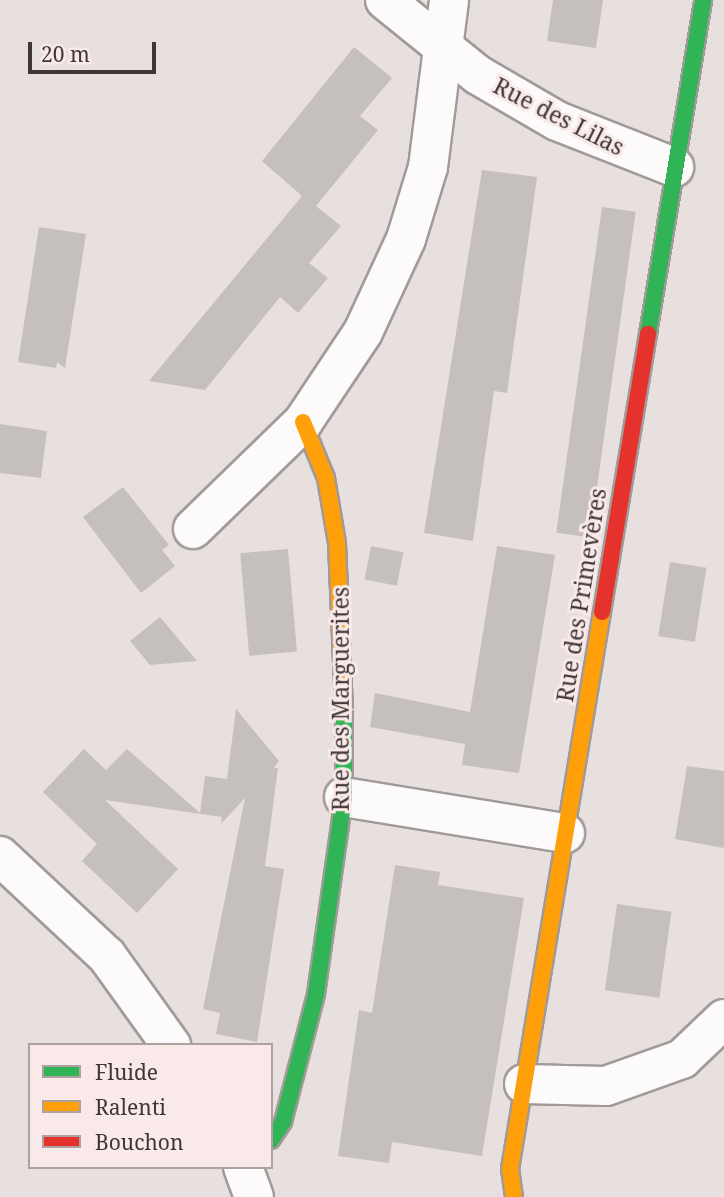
<!DOCTYPE html>
<meta charset="utf-8">
<style>
body{margin:0}
#map{position:relative;width:724px;height:1197px;overflow:hidden;background:#e8e0de;font-family:"Noto Serif",serif}
div>[style]{position:absolute}
[style*='--x']{left:calc(var(--x)*1px);top:calc(var(--y)*1px);width:calc(var(--w)*1px);rotate:calc(var(--a)*1deg)}
.building>*{inset:0;background:#c5bfbe;transform-origin:0 0}
.roads{filter:drop-shadow(2px 0 #a09a99) drop-shadow(-2px 0 #a09a99) drop-shadow(0 2px #a09a99) drop-shadow(0 -2px #a09a99)}
.street>*{height:38px;margin:-19px;padding:0 19px;transform-origin:19px;border-radius:19px;background:#fcfafa}
.fast>*{height:16px;margin:-8px;padding:0 8px;transform-origin:8px;border-radius:8px;background:#30b455}
.slow>*{height:16px;margin:-8px;padding:0 8px;transform-origin:8px;border-radius:8px;background:#ff9f0a}
.jam>*{height:16px;margin:-8px;padding:0 8px;transform-origin:8px;border-radius:8px;background:#e5322d}
span{translate:-50% -50%;white-space:nowrap;text-align:center;line-height:1.15;-webkit-text-stroke:6px #f9e9e8;paint-order:stroke}
.street-label{font-size:23px;color:#3d3737}
.legend{position:absolute;left:28px;top:1043px;width:245px;height:126px;box-sizing:border-box;background:#f9e9e8;border:2px solid #aea2a1;margin:0;padding:9px 12px;list-style:none;font-size:21px;color:#3d3737}
.legend li{display:flex;align-items:center;gap:14px;height:35px}
.legend b{width:35px;border:2px solid #aea2a1}
.scale{position:absolute;left:28px;top:42px;width:128px;height:32px;box-sizing:border-box;border:4px solid #3d3737;border-top:0;padding-left:9px;font-size:21px;line-height:24px;white-space:nowrap;color:#3d3737;-webkit-text-stroke:5px #f9e9e8;paint-order:stroke}
</style>
<div id="map">
<div class="building">
<i style="clip-path:polygon(553px 0,603px 0,596px 48px,547px 41px)"></i>
<i style="clip-path:polygon(354px 47px,392px 78px,360px 116px,378px 130px,316px 206px,341px 226px,309px 263px,328px 278px,298px 313px,280px 297px,205px 390px,149px 381px,302px 196px,262px 161px)"></i>
<i style="clip-path:polygon(482px 170px,537px 177px,507px 393px,494px 391px,473px 541px,424px 533px)"></i>
<i style="left:602px;top:207px;width:34px;height:329px;rotate:8deg"></i>
<i style="clip-path:polygon(39px 227px,86px 234px,65px 368px,57px 362px,56px 368px,18px 362px)"></i>
<i style="clip-path:polygon(0 424px,47px 431px,41px 478px,0 473px)"></i>
<i style="clip-path:polygon(123px 487px,169px 545px,162px 550px,175px 566px,141px 593px,83px 517px)"></i>
<i style="left:371px;top:546px;width:33px;height:34px;rotate:11deg"></i>
<i style="clip-path:polygon(497px 546px,555px 555px,519px 773px,462px 765px,465px 744px,370px 727px,375px 693px,470px 712px)"></i>
<i style="left:288px;top:549px;width:103px;height:48px;rotate:85deg"></i>
<i style="left:670px;top:562px;width:37px;height:75px;rotate:9deg"></i>
<i style="clip-path:polygon(160px 617px,197px 661px,150px 665px,130px 641px)"></i>
<i style="clip-path:polygon(236px 709px,279px 761px,274px 768px,278px 768px,265px 866px,284px 869px,257px 1042px,216px 1034px,220px 1013px,203px 1009px,245px 798px,221px 824px,222px 817px,105px 800px,178px 869px,137px 913px,82px 861px,97px 844px,43px 792px,84px 749px,106px 770px,127px 749px,200px 813px,205px 776px,227px 779px)"></i>
<i style="clip-path:polygon(687px 766px,724px 771px,724px 848px,675px 839px)"></i>
<i style="clip-path:polygon(395px 865px,440px 872px,438px 885px,524px 898px,482px 1156px,392px 1142px,389px 1163px,338px 1156px,359px 1010px,372px 1013px)"></i>
<i style="left:617px;top:904px;width:55px;height:87px;rotate:8deg"></i>
</div>
<div class="roads">
<div class="street">
<i style="--x:385;--y:0;--w:119;--a:38.9"></i>
<i style="--x:478;--y:75;--w:91;--a:30.2"></i>
<i style="--x:557;--y:121;--w:126;--a:21.5"></i>
<i style="--x:193;--y:529;--w:153;--a:-44.2"></i>
<i style="--x:303;--y:422;--w:108;--a:-56.3"></i>
<i style="--x:363;--y:332;--w:102;--a:-65.2"></i>
<i style="--x:406;--y:239;--w:75;--a:-73"></i>
<i style="--x:428;--y:167;--w:168;--a:-82.8"></i>
<i style="--x:344;--y:797;--w:224;--a:9.3"></i>
<i style="--x:0;--y:856;--w:146;--a:43.1"></i>
<i style="--x:107;--y:956;--w:110;--a:54.3"></i>
<i style="--x:524;--y:1084;--w:82;--a:1.4"></i>
<i style="--x:606;--y:1086;--w:81;--a:-19.6"></i>
<i style="--x:682;--y:1059;--w:58;--a:-43.6"></i>
<i style="--x:243;--y:1167;--w:32;--a:70"></i>
</div>
<div class="fast">
<i style="--x:648;--y:334;--w:338;--a:-80.6"></i>
<i style="--x:271;--y:1140;--w:22;--a:-56"></i>
<i style="--x:283;--y:1122;--w:132;--a:-75.5"></i>
<i style="--x:316;--y:994;--w:199;--a:-81.9"></i>
<i style="--x:344;--y:797;--w:84;--a:-90"></i>
</div>
<div class="slow">
<i style="--x:303;--y:422;--w:61;--a:67.7"></i>
<i style="--x:326;--y:478;--w:66;--a:80.4"></i>
<i style="--x:337;--y:543;--w:170;--a:87.6"></i>
<i style="--x:514;--y:1197;--w:28;--a:-98"></i>
<i style="--x:510;--y:1169;--w:565;--a:-80.62"></i>
</div>
<div class="jam">
<i style="--x:602;--y:612;--w:282;--a:-80.6"></i>
</div>
</div>
<div class="street-label">
<span style="left:559px;top:116px;rotate:27deg">Rue des Lilas</span>
<span style="left:581px;top:595px;rotate:-81deg">Rue des Primevères</span>
<span style="left:340px;top:699px;rotate:-90deg">Rue des Marguerites</span>
</div>
<ul class="legend">
<li><b style="height:9px;background:#30b455"></b>Fluide</li>
<li><b style="height:9px;background:#ff9f0a"></b>Ralenti</li>
<li><b style="height:9px;background:#e5322d"></b>Bouchon</li>
</ul>
<div class="scale">20 m</div>
</div>
